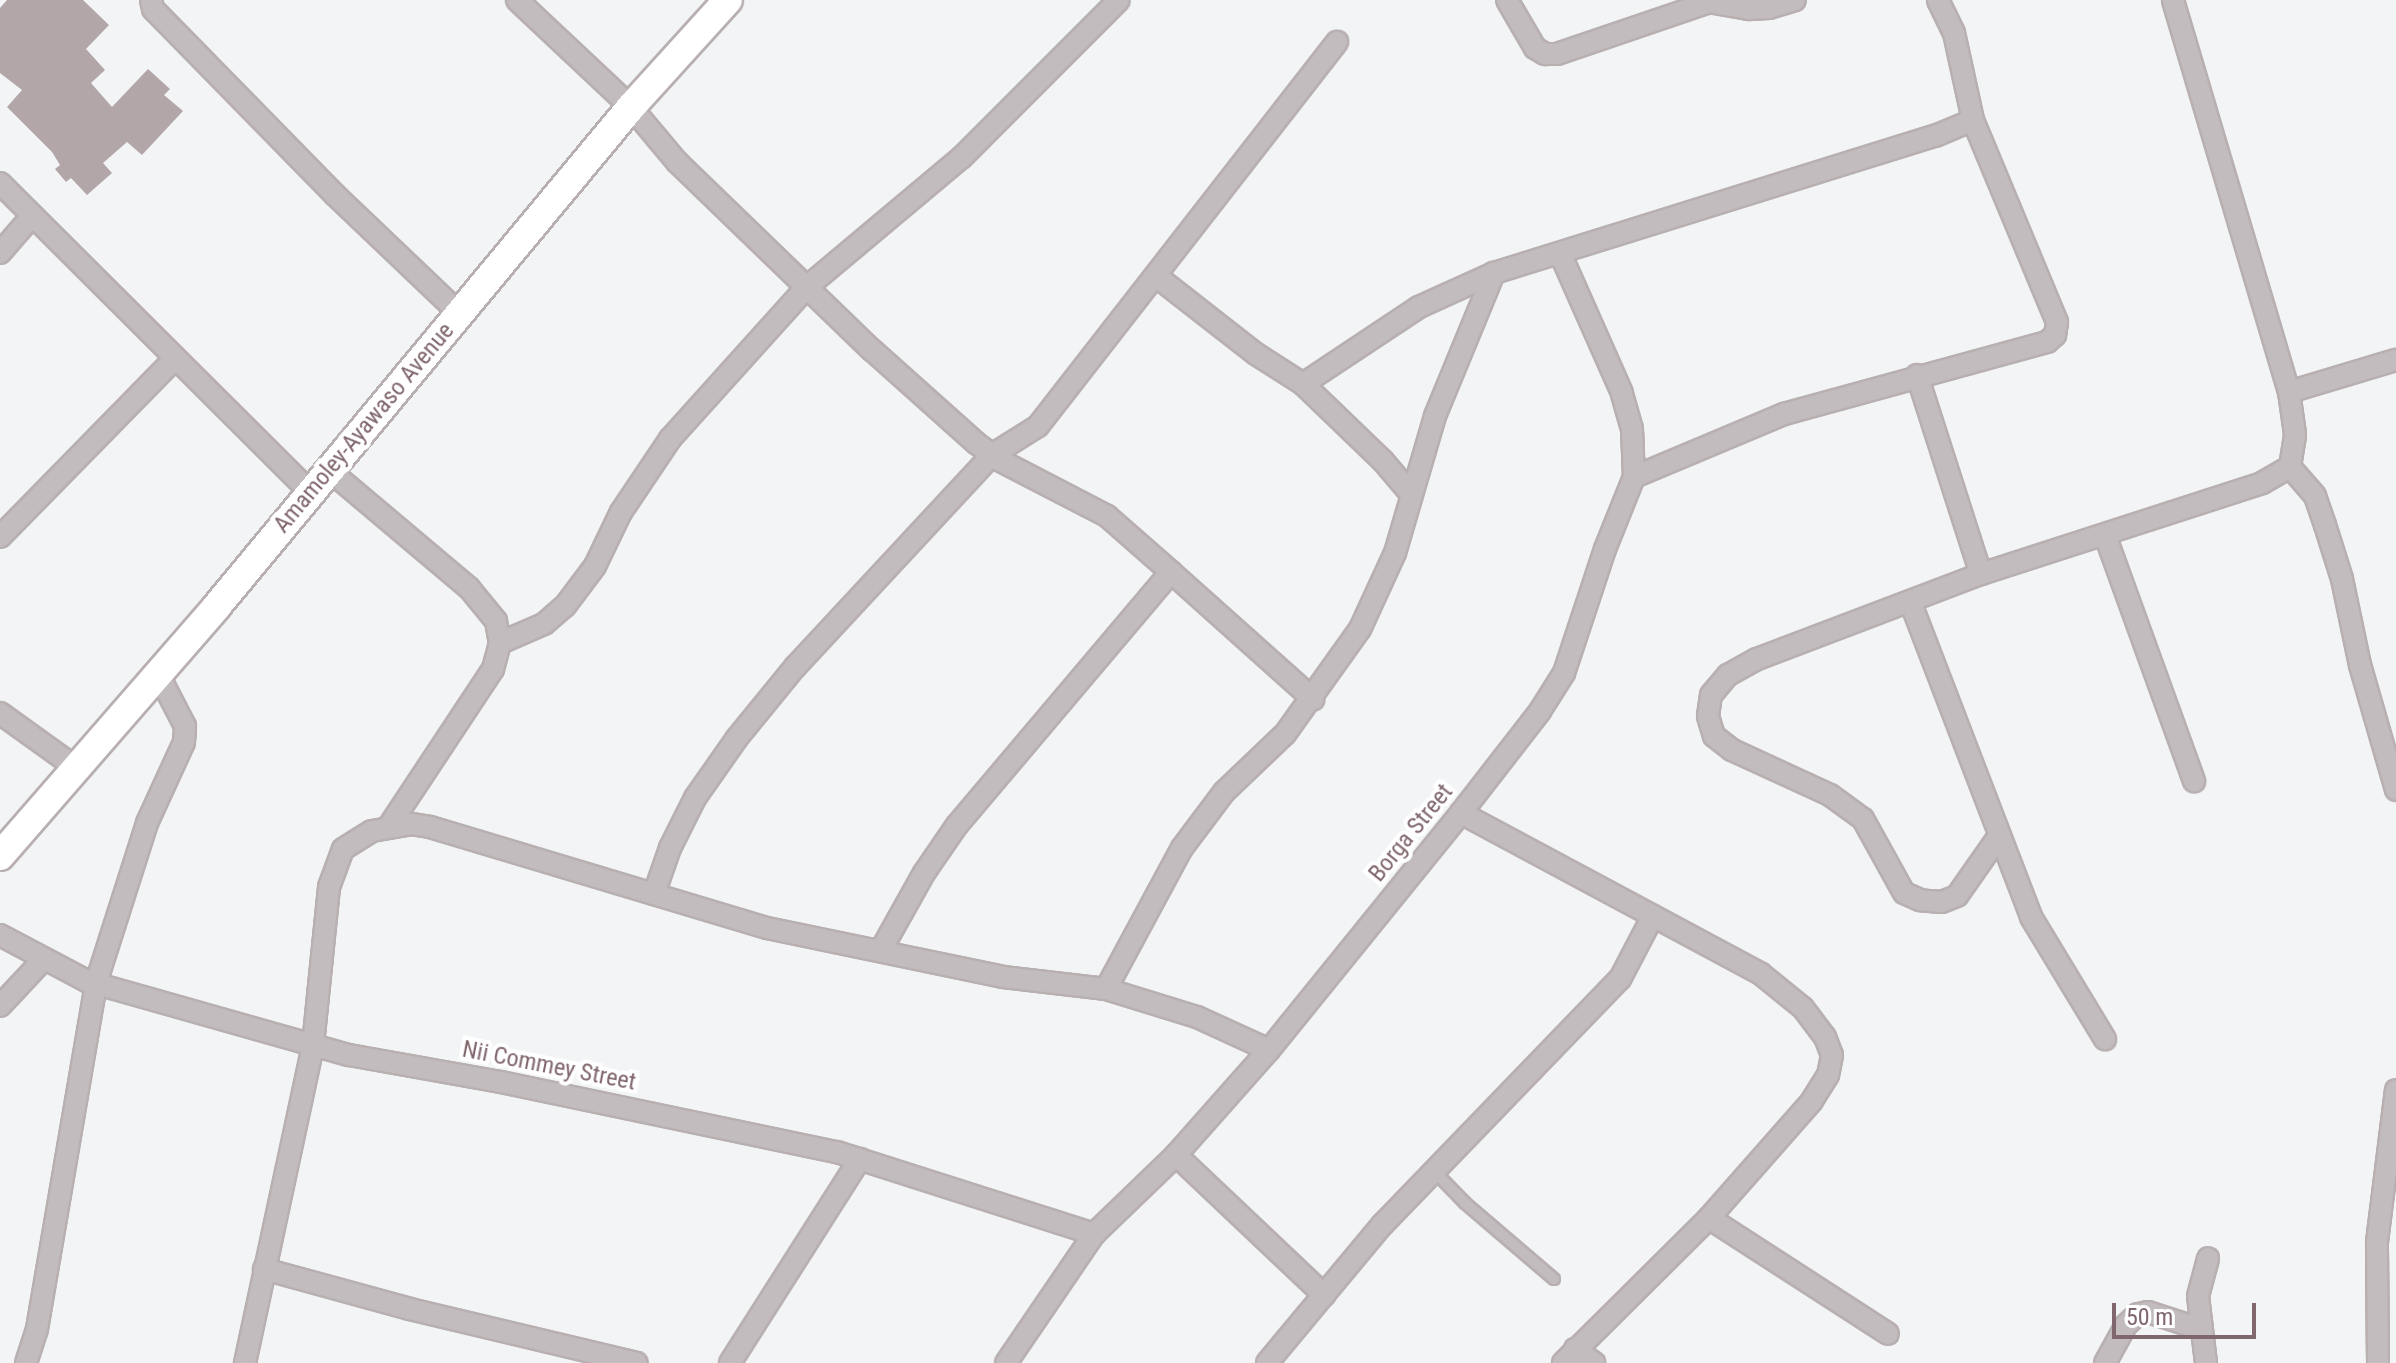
<!DOCTYPE html>
<style>
body{margin:0}
#map{position:relative;width:2396px;height:1363px;overflow:hidden;background:#f2f4f5;font-family:"Roboto Condensed",sans-serif}
div>[style]{position:absolute}
[style*='--x']{left:calc(var(--x)*1px);top:calc(var(--y)*1px);width:calc(var(--w)*1px);rotate:calc(var(--a)*1deg)}
.building>*{inset:0;background:#b2a6a9}
.roads{filter:drop-shadow(2px 0 #b8afb1) drop-shadow(-2px 0 #b8afb1) drop-shadow(0 2px #b8afb1) drop-shadow(0 -2px #b8afb1)}
.lane>*{height:10px;margin:-5px;padding:0 5px;transform-origin:5px;border-radius:5px;background:#c3bcbe}
.street>*{height:20px;margin:-10px;padding:0 10px;transform-origin:10px;border-radius:10px;background:#c3bcbe}
.secondary>*{height:28px;margin:-14px;padding:0 14px;transform-origin:14px;border-radius:14px;background:#fff}
span{translate:-50% -50%;white-space:nowrap;text-align:center;line-height:1.15;-webkit-text-stroke:8px #fff;paint-order:stroke}
.street-label{font-size:24px;color:#80676d}
.scale{position:absolute;left:2112px;top:1303px;width:144px;height:36px;box-sizing:border-box;border:4px solid #80676d;border-top:0;padding-left:10px;font-size:24px;line-height:28px;white-space:nowrap;color:#80676d;-webkit-text-stroke:6px #fff;paint-order:stroke}
</style>
<div id="map">
<div class="building">
<i style="clip-path:polygon(7px 0,83px 0,109px 25px,86px 49px,105px 70px,91px 83px,112px 107px,148px 69px,170px 89px,164px 95px,183px 111px,142px 155px,127px 142px,103px 163px,112px 173px,87px 195px,71px 178px,66px 182px,55px 169px,60px 165px,52px 152px,7px 107px,22px 90px,0 73px,0 8px)"></i>
</div>
<div class="roads">
<div class="lane">
<i style="--x:1434;--y:1171;--w:45;--a:45.9"></i>
<i style="--x:1465;--y:1203;--w:117;--a:40.5"></i>
</div>
<div class="street">
<i style="--x:151;--y:0;--w:9;--a:77"></i>
<i style="--x:153;--y:9;--w:260;--a:45.6"></i>
<i style="--x:335;--y:195;--w:171;--a:43.6"></i>
<i style="--x:517;--y:0;--w:156;--a:43.2"></i>
<i style="--x:631;--y:107;--w:72;--a:50.1"></i>
<i style="--x:677;--y:162;--w:271;--a:44"></i>
<i style="--x:872;--y:350;--w:140;--a:41.8"></i>
<i style="--x:976;--y:443;--w:29;--a:36"></i>
<i style="--x:999;--y:460;--w:122;--a:27.4"></i>
<i style="--x:1107;--y:516;--w:85;--a:41.2"></i>
<i style="--x:1171;--y:572;--w:331;--a:130.2"></i>
<i style="--x:957;--y:825;--w:58;--a:124.5"></i>
<i style="--x:924;--y:873;--w:88;--a:119.2"></i>
<i style="--x:1507;--y:0;--w:56;--a:59.7"></i>
<i style="--x:1535;--y:48;--w:12;--a:31"></i>
<i style="--x:1545;--y:54;--w:12;--a:0"></i>
<i style="--x:1557;--y:54;--w:168;--a:-18.8"></i>
<i style="--x:1714;--y:3;--w:36;--a:10"></i>
<i style="--x:1749;--y:9;--w:20;--a:-3"></i>
<i style="--x:1769;--y:8;--w:27;--a:-17"></i>
<i style="--x:0;--y:183;--w:439;--a:44.9"></i>
<i style="--x:0;--y:253;--w:49;--a:-49.1"></i>
<i style="--x:1156;--y:276;--w:127;--a:38"></i>
<i style="--x:1256;--y:354;--w:56;--a:32.6"></i>
<i style="--x:1303;--y:384;--w:111;--a:43.9"></i>
<i style="--x:1383;--y:461;--w:43;--a:49.7"></i>
<i style="--x:1917;--y:375;--w:209;--a:72.2"></i>
<i style="--x:1303;--y:384;--w:139;--a:-33.6"></i>
<i style="--x:1419;--y:307;--w:82;--a:-24.4"></i>
<i style="--x:1494;--y:273;--w:462;--a:-17.3"></i>
<i style="--x:1935;--y:136;--w:41;--a:-22.8"></i>
<i style="--x:1973;--y:120;--w:89;--a:-102.3"></i>
<i style="--x:1954;--y:33;--w:37;--a:-116"></i>
<i style="--x:2289;--y:392;--w:112;--a:-16.7"></i>
<i style="--x:2290;--y:467;--w:38;--a:49"></i>
<i style="--x:2315;--y:496;--w:31;--a:71"></i>
<i style="--x:2325;--y:525;--w:57;--a:72.5"></i>
<i style="--x:2342;--y:579;--w:88;--a:78.2"></i>
<i style="--x:2360;--y:665;--w:130;--a:73.9"></i>
<i style="--x:330;--y:471;--w:182;--a:40.1"></i>
<i style="--x:469;--y:588;--w:43;--a:50.7"></i>
<i style="--x:496;--y:621;--w:22;--a:80"></i>
<i style="--x:500;--y:643;--w:27;--a:105"></i>
<i style="--x:493;--y:669;--w:188;--a:123.5"></i>
<i style="--x:1634;--y:477;--w:163;--a:-22.8"></i>
<i style="--x:1784;--y:414;--w:273;--a:-15.3"></i>
<i style="--x:2047;--y:342;--w:11;--a:-41"></i>
<i style="--x:2055;--y:335;--w:13;--a:-81"></i>
<i style="--x:2057;--y:322;--w:219;--a:-112.6"></i>
<i style="--x:2105;--y:535;--w:262;--a:70.1"></i>
<i style="--x:0;--y:537;--w:250;--a:-45.6"></i>
<i style="--x:1171;--y:572;--w:191;--a:41.8"></i>
<i style="--x:1910;--y:601;--w:338;--a:69"></i>
<i style="--x:2031;--y:917;--w:143;--a:58.8"></i>
<i style="--x:500;--y:643;--w:48;--a:-23.4"></i>
<i style="--x:544;--y:624;--w:28;--a:-41"></i>
<i style="--x:565;--y:606;--w:50;--a:-53.1"></i>
<i style="--x:595;--y:566;--w:60;--a:-64.3"></i>
<i style="--x:621;--y:512;--w:88;--a:-56.1"></i>
<i style="--x:670;--y:439;--w:205;--a:-48"></i>
<i style="--x:807;--y:287;--w:201;--a:-40"></i>
<i style="--x:961;--y:158;--w:223;--a:-45"></i>
<i style="--x:0;--y:713;--w:96;--a:35.7"></i>
<i style="--x:1461;--y:813;--w:340;--a:28.2"></i>
<i style="--x:1761;--y:974;--w:54;--a:39"></i>
<i style="--x:1803;--y:1008;--w:36;--a:53"></i>
<i style="--x:1825;--y:1037;--w:19;--a:69"></i>
<i style="--x:1832;--y:1055;--w:20;--a:101"></i>
<i style="--x:1828;--y:1075;--w:31;--a:122"></i>
<i style="--x:1812;--y:1101;--w:156;--a:131.4"></i>
<i style="--x:1709;--y:1218;--w:206;--a:135.2"></i>
<i style="--x:1999;--y:836;--w:73;--a:125"></i>
<i style="--x:1957;--y:896;--w:17;--a:159"></i>
<i style="--x:1941;--y:902;--w:21;--a:-175"></i>
<i style="--x:1920;--y:900;--w:17;--a:-156"></i>
<i style="--x:1904;--y:893;--w:85;--a:-119"></i>
<i style="--x:1863;--y:819;--w:41;--a:-144"></i>
<i style="--x:1830;--y:795;--w:108;--a:-155.3"></i>
<i style="--x:1732;--y:750;--w:23;--a:-142"></i>
<i style="--x:1714;--y:736;--w:21;--a:-107"></i>
<i style="--x:1708;--y:716;--w:21;--a:-82"></i>
<i style="--x:1711;--y:695;--w:26;--a:-50"></i>
<i style="--x:1728;--y:675;--w:33;--a:-29"></i>
<i style="--x:1757;--y:659;--w:240;--a:-20.8"></i>
<i style="--x:1981;--y:574;--w:295;--a:-17.9"></i>
<i style="--x:2262;--y:483;--w:32;--a:-30"></i>
<i style="--x:2290;--y:467;--w:33;--a:-81"></i>
<i style="--x:2295;--y:434;--w:42;--a:-98.1"></i>
<i style="--x:2289;--y:392;--w:409;--a:-106.5"></i>
<i style="--x:654;--y:894;--w:49;--a:-70.8"></i>
<i style="--x:670;--y:848;--w:56;--a:-63.4"></i>
<i style="--x:695;--y:798;--w:73;--a:-55"></i>
<i style="--x:737;--y:738;--w:92;--a:-50.8"></i>
<i style="--x:795;--y:667;--w:289;--a:-47.1"></i>
<i style="--x:992;--y:455;--w:54;--a:-32.2"></i>
<i style="--x:1038;--y:426;--w:487;--a:-52.1"></i>
<i style="--x:0;--y:935;--w:98;--a:27.9"></i>
<i style="--x:87;--y:981;--w:272;--a:15.8"></i>
<i style="--x:349;--y:1055;--w:154;--a:10.1"></i>
<i style="--x:501;--y:1082;--w:343;--a:11.8"></i>
<i style="--x:837;--y:1152;--w:270;--a:17.7"></i>
<i style="--x:1106;--y:989;--w:160;--a:-61.7"></i>
<i style="--x:1182;--y:848;--w:70;--a:-53.1"></i>
<i style="--x:1224;--y:792;--w:84;--a:-43.6"></i>
<i style="--x:1285;--y:734;--w:129;--a:-54.5"></i>
<i style="--x:1360;--y:629;--w:84;--a:-65.3"></i>
<i style="--x:1395;--y:553;--w:143;--a:-73.7"></i>
<i style="--x:1435;--y:416;--w:155;--a:-67.6"></i>
<i style="--x:0;--y:1006;--w:63;--a:-46.9"></i>
<i style="--x:1176;--y:1155;--w:204;--a:43.4"></i>
<i style="--x:1709;--y:1218;--w:213;--a:32.9"></i>
<i style="--x:264;--y:1269;--w:151;--a:15.3"></i>
<i style="--x:410;--y:1309;--w:233;--a:13.4"></i>
<i style="--x:1575;--y:1349;--w:24;--a:36"></i>
<i style="--x:26;--y:1363;--w:36;--a:-72"></i>
<i style="--x:37;--y:1329;--w:351;--a:-80.3"></i>
<i style="--x:96;--y:983;--w:168;--a:-72.3"></i>
<i style="--x:147;--y:823;--w:89;--a:-65.4"></i>
<i style="--x:184;--y:742;--w:16;--a:-86"></i>
<i style="--x:185;--y:726;--w:59;--a:-117.4"></i>
<i style="--x:245;--y:1363;--w:325;--a:-77.9"></i>
<i style="--x:313;--y:1045;--w:159;--a:-84.2"></i>
<i style="--x:329;--y:887;--w:40;--a:-69.8"></i>
<i style="--x:343;--y:849;--w:34;--a:-32"></i>
<i style="--x:372;--y:831;--w:40;--a:-10"></i>
<i style="--x:411;--y:824;--w:19;--a:9"></i>
<i style="--x:430;--y:827;--w:352;--a:16.7"></i>
<i style="--x:767;--y:928;--w:241;--a:11.7"></i>
<i style="--x:1003;--y:977;--w:104;--a:6.6"></i>
<i style="--x:1106;--y:989;--w:95;--a:17.1"></i>
<i style="--x:1197;--y:1017;--w:79;--a:24.6"></i>
<i style="--x:730;--y:1363;--w:242;--a:-57.5"></i>
<i style="--x:1006;--y:1363;--w:156;--a:-55.7"></i>
<i style="--x:1094;--y:1234;--w:114;--a:-43.9"></i>
<i style="--x:1176;--y:1155;--w:140;--a:-48.5"></i>
<i style="--x:1269;--y:1050;--w:305;--a:-51"></i>
<i style="--x:1461;--y:813;--w:129;--a:-52.2"></i>
<i style="--x:1540;--y:711;--w:45;--a:-57.7"></i>
<i style="--x:1564;--y:673;--w:131;--a:-71.7"></i>
<i style="--x:1605;--y:549;--w:78;--a:-68.1"></i>
<i style="--x:1634;--y:477;--w:48;--a:-92.4"></i>
<i style="--x:1632;--y:429;--w:37;--a:-106"></i>
<i style="--x:1622;--y:393;--w:153;--a:-113.9"></i>
<i style="--x:1267;--y:1363;--w:181;--a:-50.2"></i>
<i style="--x:1383;--y:1224;--w:341;--a:-46"></i>
<i style="--x:1620;--y:979;--w:71;--a:-62.4"></i>
<i style="--x:2105;--y:1363;--w:43;--a:-61.1"></i>
<i style="--x:2126;--y:1325;--w:16;--a:-43"></i>
<i style="--x:2138;--y:1314;--w:10;--a:-11"></i>
<i style="--x:2148;--y:1312;--w:55;--a:18.1"></i>
<i style="--x:2206;--y:1363;--w:67;--a:-96.8"></i>
<i style="--x:2198;--y:1296;--w:39;--a:-75"></i>
<i style="--x:2378;--y:1363;--w:121;--a:-90.5"></i>
<i style="--x:2377;--y:1242;--w:153;--a:-82.9"></i>
</div>
<div class="secondary">
<i style="--x:0;--y:856;--w:331;--a:-49"></i>
<i style="--x:217;--y:606;--w:648;--a:-50.32"></i>
<i style="--x:631;--y:107;--w:144;--a:-47.8"></i>
</div>
</div>
<div class="street-label">
<span style="left:364px;top:428px;rotate:-50deg">Amamoley-Ayawaso Avenue</span>
<span style="left:1411px;top:833px;rotate:-51deg">Borga Street</span>
<span style="left:549px;top:1066px;rotate:11deg">Nii Commey Street</span>
</div>
<div class="scale">50 m</div>
</div>
